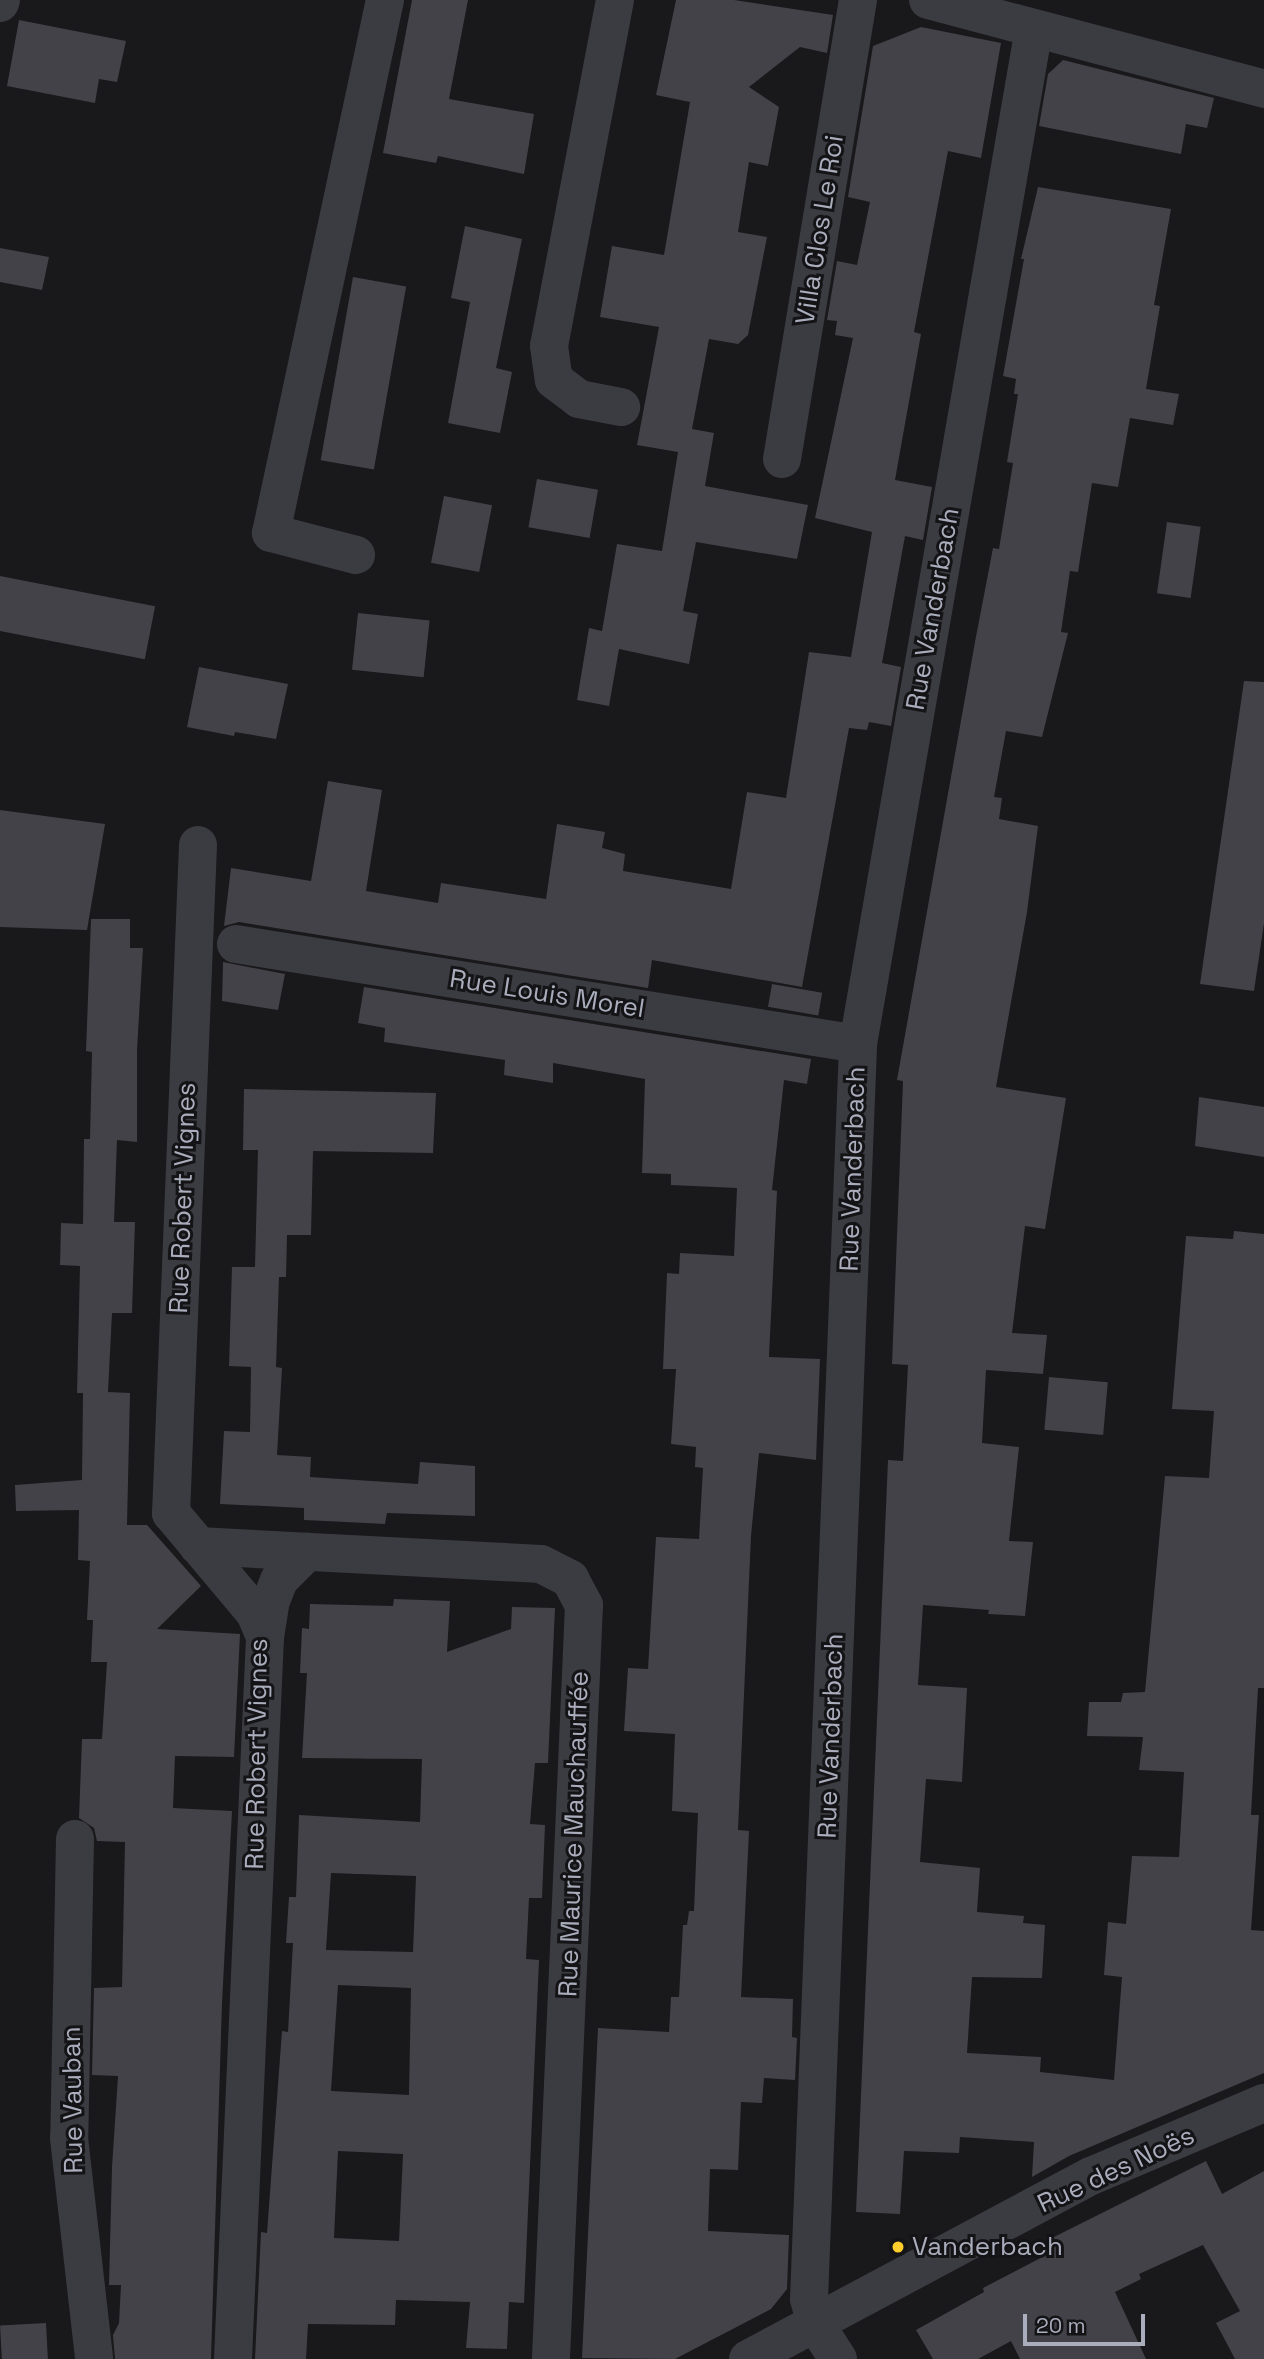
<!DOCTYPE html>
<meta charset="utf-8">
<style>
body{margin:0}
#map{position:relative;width:1264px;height:2359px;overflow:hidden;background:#19181b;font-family:"Space Grotesk",sans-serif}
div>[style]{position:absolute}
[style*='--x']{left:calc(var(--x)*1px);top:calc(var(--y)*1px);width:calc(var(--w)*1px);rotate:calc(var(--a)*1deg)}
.building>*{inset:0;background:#434248;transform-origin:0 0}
.minor>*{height:38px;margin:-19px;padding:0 19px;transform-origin:19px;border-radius:19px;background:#3b3b42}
.dots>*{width:19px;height:19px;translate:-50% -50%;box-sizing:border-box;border:4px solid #141316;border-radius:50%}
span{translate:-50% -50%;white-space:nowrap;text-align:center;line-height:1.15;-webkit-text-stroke:6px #141316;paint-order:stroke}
.street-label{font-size:26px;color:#aaadbc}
.poi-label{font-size:26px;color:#aaadbc}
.left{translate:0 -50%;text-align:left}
.scale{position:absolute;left:1023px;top:2314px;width:122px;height:32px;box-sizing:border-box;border:4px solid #aaadbc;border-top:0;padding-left:9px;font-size:21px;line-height:24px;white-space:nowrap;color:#aaadbc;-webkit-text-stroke:5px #141316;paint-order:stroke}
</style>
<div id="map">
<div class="building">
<i style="clip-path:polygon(412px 0,468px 0,449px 99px,534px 114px,524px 174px,438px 156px,436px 163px,383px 153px)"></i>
<i style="clip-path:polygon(676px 0,734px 0,833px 15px,827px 53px,800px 47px,749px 87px,779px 107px,768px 166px,749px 162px,738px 232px,767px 237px,748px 335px,738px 344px,709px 339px,692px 429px,714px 433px,705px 486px,808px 505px,797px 559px,696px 542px,683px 611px,698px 614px,689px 664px,619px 649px,609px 706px,577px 700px,589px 628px,602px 631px,617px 544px,662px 551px,678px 452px,637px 445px,659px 327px,600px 317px,612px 246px,664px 255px,690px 102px,656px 95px)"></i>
<i style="clip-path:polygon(19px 20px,126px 41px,117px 82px,99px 79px,95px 103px,7px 86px)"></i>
<i style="clip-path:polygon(921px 27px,1001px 43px,981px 158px,948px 151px,914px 332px,921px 334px,895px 480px,932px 487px,923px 540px,905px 536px,882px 663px,901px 667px,891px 726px,869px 722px,867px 730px,849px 728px,802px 987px,652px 960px,648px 988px,239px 922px,224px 926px,231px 868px,311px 881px,328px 781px,382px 790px,366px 891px,438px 903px,441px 883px,546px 899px,557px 824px,605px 832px,602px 848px,625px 854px,623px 871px,731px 889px,747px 792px,786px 798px,809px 652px,851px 657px,872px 532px,815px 518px,853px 338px,835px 335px,837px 321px,827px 320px,837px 261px,857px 265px,870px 202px,848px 197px,873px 46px)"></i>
<i style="clip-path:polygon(1063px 60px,1214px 98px,1207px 128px,1186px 124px,1181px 154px,1039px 126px,1048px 74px)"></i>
<i style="clip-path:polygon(1038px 187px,1171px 209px,1154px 305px,1160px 306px,1146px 389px,1179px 394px,1173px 425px,1130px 418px,1118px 487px,1092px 483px,1078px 572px,1070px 571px,1061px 632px,1068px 633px,1042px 737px,1006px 731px,994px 797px,1002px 798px,999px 819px,1038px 826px,1027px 912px,996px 1087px,1066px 1098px,1045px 1229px,1025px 1226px,1012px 1333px,1047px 1335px,1043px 1374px,986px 1370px,982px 1443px,1019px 1447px,1009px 1541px,1033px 1542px,1025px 1616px,988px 1614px,989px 1610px,923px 1605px,918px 1685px,967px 1688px,962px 1782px,926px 1779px,920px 1862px,980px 1868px,977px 1912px,1024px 1916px,1023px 1923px,1045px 1925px,1042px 1978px,972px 1977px,967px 2053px,1041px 2057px,1040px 2072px,1114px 2080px,1122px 1977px,1104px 1975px,1108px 1922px,1126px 1924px,1132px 1856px,1179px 1857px,1184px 1772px,1139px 1770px,1143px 1737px,1087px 1736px,1089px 1702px,1121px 1702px,1123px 1693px,1145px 1692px,1165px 1476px,1209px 1478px,1214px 1411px,1172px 1409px,1186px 1236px,1233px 1239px,1234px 1231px,1264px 1234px,1264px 1688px,1258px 1688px,1251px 1815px,1259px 1815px,1251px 1930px,1264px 1931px,1264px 2073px,1069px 2156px,1032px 2177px,1034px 2142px,960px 2137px,959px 2153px,904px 2151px,900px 2214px,856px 2212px,888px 1460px,903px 1461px,908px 1365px,892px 1364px,903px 1081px,897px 1080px,975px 642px,993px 548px,999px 549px,1013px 463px,1007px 462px,1018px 394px,1014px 394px,1016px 379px,1003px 376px,1024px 259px,1021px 259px)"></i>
<i style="clip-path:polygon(465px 226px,522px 239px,496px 368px,512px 372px,500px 433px,448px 423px,470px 302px,451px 298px)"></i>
<i style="clip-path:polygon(0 248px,49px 257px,42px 290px,0 282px)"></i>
<i style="left:353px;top:277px;width:54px;height:186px;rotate:10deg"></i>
<i style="left:537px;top:479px;width:62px;height:49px;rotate:10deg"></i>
<i style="left:444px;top:496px;width:49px;height:68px;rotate:11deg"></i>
<i style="left:1167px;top:522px;width:34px;height:72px;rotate:8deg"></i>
<i style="left:0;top:576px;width:158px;height:54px;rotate:11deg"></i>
<i style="left:358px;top:613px;width:72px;height:57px;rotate:6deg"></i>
<i style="clip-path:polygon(199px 667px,288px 684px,276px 739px,235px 732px,234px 736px,187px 727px)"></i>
<i style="clip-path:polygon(1244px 681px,1264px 682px,1264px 923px,1254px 991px,1200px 984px)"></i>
<i style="clip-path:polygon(0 810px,105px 824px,87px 930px,0 927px)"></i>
<i style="clip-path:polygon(91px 919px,130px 919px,130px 948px,143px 948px,137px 1050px,137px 1142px,117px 1140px,114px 1222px,135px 1222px,132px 1313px,112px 1313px,108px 1392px,130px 1393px,127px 1525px,147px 1525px,201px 1586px,157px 1629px,240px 1634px,234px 1757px,175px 1756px,173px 1808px,232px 1811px,222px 2003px,211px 2359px,115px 2359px,113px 2335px,119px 2323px,121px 2285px,109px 2285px,112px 2167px,118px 2076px,92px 2075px,94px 1988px,122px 1987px,125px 1842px,97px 1841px,94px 1828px,79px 1818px,82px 1739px,102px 1739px,107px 1662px,91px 1662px,93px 1620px,87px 1620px,90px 1561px,78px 1560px,79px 1510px,16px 1511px,15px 1485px,82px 1480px,83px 1393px,77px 1393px,80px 1266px,60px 1265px,61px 1223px,83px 1224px,84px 1139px,90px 1139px,91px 1095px,92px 1052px,86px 1051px)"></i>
<i style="clip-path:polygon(223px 962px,285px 974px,278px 1010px,222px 1001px)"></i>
<i style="left:772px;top:984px;width:51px;height:23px;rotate:10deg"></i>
<i style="clip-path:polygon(364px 987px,811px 1059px,807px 1084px,784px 1080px,772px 1190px,777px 1191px,769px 1357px,820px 1359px,816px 1460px,759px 1453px,751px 1536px,738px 1830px,749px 1831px,741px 1997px,793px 1999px,792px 2037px,797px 2038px,795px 2080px,764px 2078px,762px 2103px,741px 2102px,738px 2170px,710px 2169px,708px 2231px,789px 2235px,787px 2289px,771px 2309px,675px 2359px,582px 2358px,598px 2028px,669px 2032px,671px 1997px,679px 1997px,683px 1925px,687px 1925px,689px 1911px,694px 1911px,698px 1813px,672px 1811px,675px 1734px,624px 1731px,628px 1668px,648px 1669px,656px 1537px,699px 1539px,703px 1468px,695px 1467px,696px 1447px,671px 1444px,676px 1369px,663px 1369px,667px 1273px,679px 1274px,680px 1253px,734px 1256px,737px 1188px,671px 1185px,671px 1174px,642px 1173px,645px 1079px,553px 1063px,553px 1083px,504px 1075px,505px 1060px,384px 1042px,385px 1028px,358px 1023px)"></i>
<i style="clip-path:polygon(244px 1089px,436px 1093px,433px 1153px,313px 1151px,311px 1235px,287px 1235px,286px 1277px,279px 1277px,276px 1367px,282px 1368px,277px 1455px,311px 1457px,310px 1477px,418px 1484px,420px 1462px,475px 1466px,475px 1516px,387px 1513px,385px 1524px,346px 1522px,304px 1520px,304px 1508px,220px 1504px,224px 1431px,250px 1432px,251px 1367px,229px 1366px,232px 1267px,255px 1267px,258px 1150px,243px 1150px)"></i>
<i style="clip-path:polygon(1199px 1097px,1264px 1107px,1264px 1157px,1195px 1146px)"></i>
<i style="left:1049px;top:1377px;width:59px;height:53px;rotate:5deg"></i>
<i style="clip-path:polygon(evenodd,394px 1599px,450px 1601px,447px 1652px,511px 1629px,512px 1607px,555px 1608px,548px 1763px,535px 1763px,530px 1824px,545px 1825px,542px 1898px,529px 1898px,526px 1959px,539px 1960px,524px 2303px,509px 2302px,507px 2349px,466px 2348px,470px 2302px,396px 2300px,395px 2325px,308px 2324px,306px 2359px,255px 2359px,261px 2232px,267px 2233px,282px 2031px,288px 2032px,293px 1943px,286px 1943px,289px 1897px,296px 1897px,299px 1815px,420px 1822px,422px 1759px,302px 1758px,307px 1673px,300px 1673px,302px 1628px,309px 1629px,310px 1604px,393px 1606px,394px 1599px,331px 1873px,416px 1876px,413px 1952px,326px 1950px,331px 1873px,394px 1599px,338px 1985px,411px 1988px,409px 2095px,331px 2091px,338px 1985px,394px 1599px,338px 2151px,403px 2154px,399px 2241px,334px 2238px,338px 2151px)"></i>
<i style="clip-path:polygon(1206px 2161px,1222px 2194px,1264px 2171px,1264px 2359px,1235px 2359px,1216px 2323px,1240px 2311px,1203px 2245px,1139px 2274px,1141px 2279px,1115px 2292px,1146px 2359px,1020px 2359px,1011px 2341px,978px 2359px,933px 2359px,916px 2330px,984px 2292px,983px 2288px,1054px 2251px,1048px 2240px)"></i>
<i style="left:46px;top:2323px;width:36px;height:46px;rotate:87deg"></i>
</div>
<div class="minor">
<i style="--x:615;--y:0;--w:352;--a:100.8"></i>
<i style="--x:549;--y:346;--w:34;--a:82"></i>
<i style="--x:554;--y:380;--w:31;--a:37"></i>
<i style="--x:579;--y:399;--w:43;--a:10.8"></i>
<i style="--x:928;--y:0;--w:348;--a:14.8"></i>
<i style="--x:0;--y:3;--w:3;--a:-72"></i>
<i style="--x:782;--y:459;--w:465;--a:-80.6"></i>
<i style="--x:356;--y:555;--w:88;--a:-165.5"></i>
<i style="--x:271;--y:533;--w:545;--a:-77.93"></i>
<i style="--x:198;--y:845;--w:669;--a:92.31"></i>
<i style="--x:171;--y:1513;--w:131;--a:50"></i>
<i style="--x:255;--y:1613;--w:26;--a:67"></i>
<i style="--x:265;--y:1637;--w:723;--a:92.54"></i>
<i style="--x:236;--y:944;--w:630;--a:9.13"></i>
<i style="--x:198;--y:1546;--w:343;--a:3"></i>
<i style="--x:541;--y:1564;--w:33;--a:27"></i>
<i style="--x:570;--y:1579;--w:30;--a:62"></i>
<i style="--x:584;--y:1605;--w:755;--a:92.51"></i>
<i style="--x:265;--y:1637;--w:36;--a:-81"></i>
<i style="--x:271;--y:1601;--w:22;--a:-69"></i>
<i style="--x:279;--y:1580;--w:40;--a:-45"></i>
<i style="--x:75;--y:1839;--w:299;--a:91.1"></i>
<i style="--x:69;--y:2138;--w:222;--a:83.5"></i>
<i style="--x:748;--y:2359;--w:389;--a:-28.1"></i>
<i style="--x:1091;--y:2176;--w:188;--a:-22.9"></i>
<i style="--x:838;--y:2359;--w:40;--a:-122.9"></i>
<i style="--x:816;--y:2325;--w:27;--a:-105"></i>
<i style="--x:809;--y:2299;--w:1256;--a:-87.76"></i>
<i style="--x:858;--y:1044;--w:1031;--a:-80.17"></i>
</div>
<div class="dots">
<i style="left:898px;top:2247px;background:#ffcd2c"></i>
</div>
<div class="street-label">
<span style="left:820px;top:230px;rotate:-81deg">Villa Clos Le Roi</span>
<span style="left:933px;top:609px;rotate:-80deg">Rue Vanderbach</span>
<span style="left:547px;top:994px;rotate:9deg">Rue Louis Morel</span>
<span style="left:853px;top:1169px;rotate:-88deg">Rue Vanderbach</span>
<span style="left:183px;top:1198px;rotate:-88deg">Rue Robert Vignes</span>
<span style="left:831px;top:1736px;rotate:-88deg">Rue Vanderbach</span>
<span style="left:257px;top:1754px;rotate:-89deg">Rue Robert Vignes</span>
<span style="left:574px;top:1834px;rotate:-88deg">Rue Maurice Mauchauffée</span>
<span style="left:73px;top:2100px;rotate:-91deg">Rue Vauban</span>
<span style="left:1116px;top:2170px;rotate:-25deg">Rue des Noës</span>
</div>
<div class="poi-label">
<span class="left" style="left:912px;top:2247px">Vanderbach</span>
</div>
<div class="scale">20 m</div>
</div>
